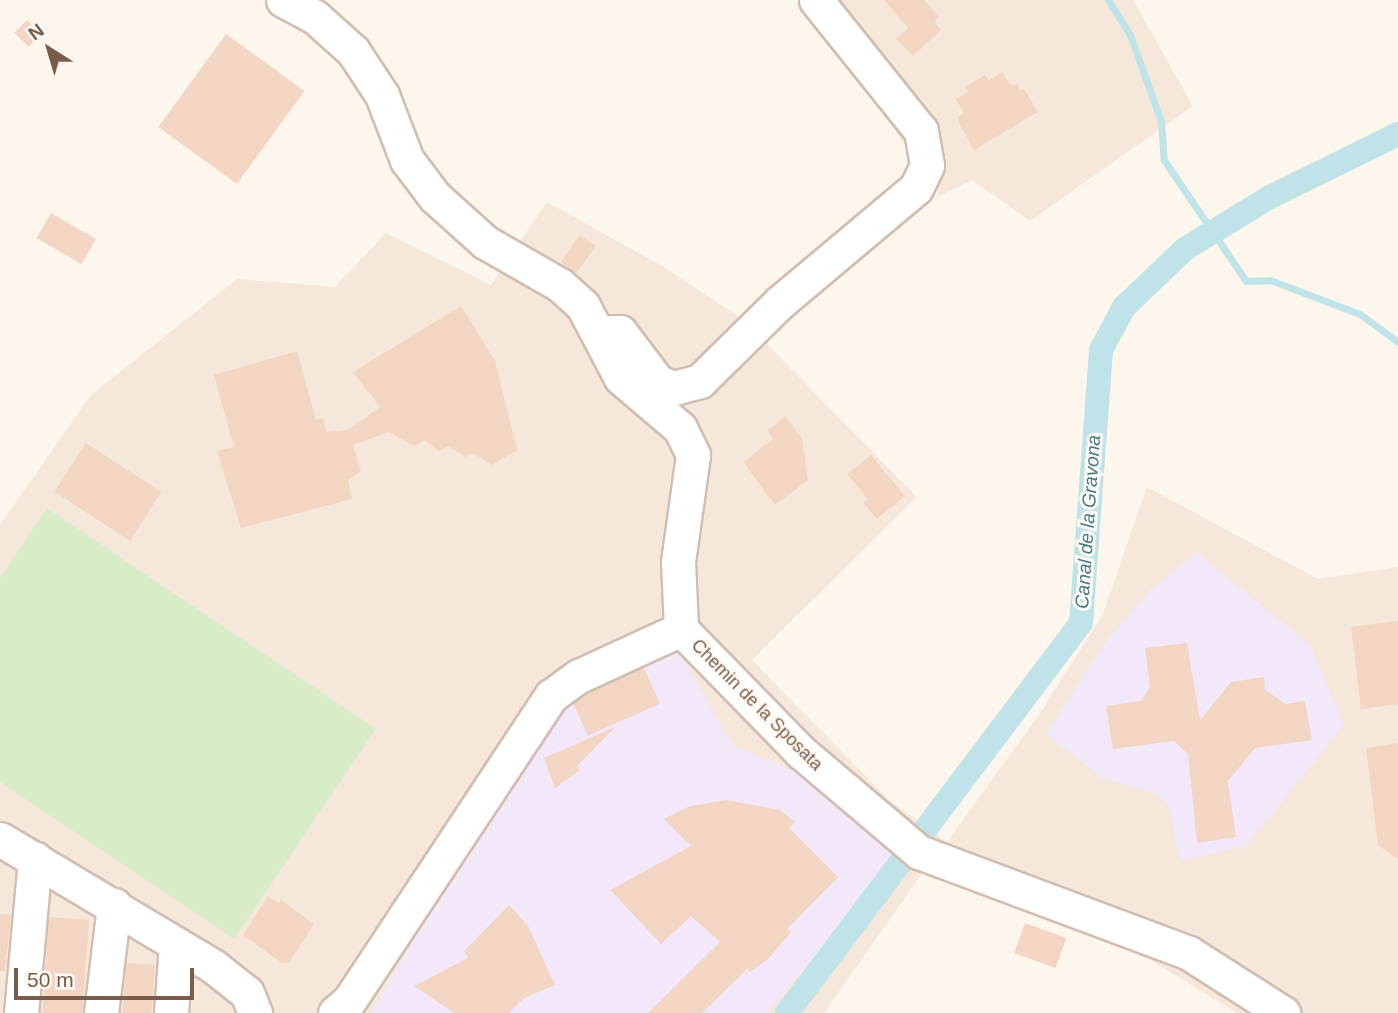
<!DOCTYPE html>
<style>
body{margin:0}
#map{position:relative;width:1398px;height:1013px;overflow:hidden;background:#fdf6ec;font-family:Arial,sans-serif}
div>[style]{position:absolute}
[style*='--x']{left:calc(var(--x)*1px);top:calc(var(--y)*1px);width:calc(var(--w)*1px);rotate:calc(var(--a)*1deg)}
.residential>*{inset:0;background:#f5e8da}
.education>*{inset:0;background:#f3e8fa}
.green>*{inset:0;background:#d8ecc9}
.stream>*{height:7px;margin:-3.5px;padding:0 3.5px;transform-origin:3.5px;border-radius:3.5px;background:#bfe3e8}
.canal>*{height:24px;margin:-12px;padding:0 12px;transform-origin:12px;border-radius:12px;background:#bfe3e8}
.building>*{inset:0;background:#f3d5c3;transform-origin:0 0}
.roads{filter:drop-shadow(2px 0 #d1beb0) drop-shadow(-2px 0 #d1beb0) drop-shadow(0 2px #d1beb0) drop-shadow(0 -2px #d1beb0)}
.minor>*{height:33px;margin:-16.5px;padding:0 16.5px;transform-origin:16.5px;border-radius:16.5px;background:#fff}
span{translate:-50% -50%;white-space:nowrap;text-align:center;line-height:1.15;-webkit-text-stroke:6px #fffaf3;paint-order:stroke}
.street-label{font-size:18px;color:#7a5c4d}
.water-label{font-size:19px;color:#437c86;font-style:italic}
.north{position:absolute;left:14px;top:14px;width:70px;height:70px;-webkit-text-stroke:5px #fffaf3;paint-order:stroke;rotate:323deg;font-size:19px;font-weight:700;line-height:28px;text-align:center;color:#7a5c4d}
.north::after{content:'';display:block;margin:auto;width:24px;height:32px;background:#7a5c4d;clip-path:polygon(50% 0,100% 100%,50% 72%,0 100%)}
.scale{position:absolute;left:14px;top:968px;width:180px;height:32px;box-sizing:border-box;border:4px solid #7a5c4d;border-top:0;padding-left:9px;font-size:21px;line-height:24px;white-space:nowrap;color:#7a5c4d;-webkit-text-stroke:5px #fffaf3;paint-order:stroke}
</style>
<div id="map">
<div class="residential">
<i style="clip-path:polygon(798px 0,1133px 0,1193px 106px,1030px 221px,972px 180px,939px 196px,823px 24px)"></i>
<i style="clip-path:polygon(547px 202px,662px 266px,741px 318px,917px 497px,752px 660px,888px 799px,947px 842px,1039px 715px,1103px 614px,1147px 487px,1318px 579px,1398px 567px,1398px 1013px,1237px 1013px,1147px 958px,923px 872px,824px 1013px,0 1013px,0 525px,91px 395px,237px 279px,335px 287px,386px 233px,491px 285px)"></i>
</div>
<div class="education">
<i style="clip-path:polygon(1197px 553px,1310px 645px,1344px 725px,1246px 846px,1180px 861px,1169px 807px,1157px 794px,1102px 778px,1046px 734px,1105px 643px,1151px 589px)"></i>
<i style="clip-path:polygon(677px 648px,732px 745px,825px 784px,898px 851px,878px 882px,767px 1013px,371px 1013px,533px 740px,567px 698px)"></i>
</div>
<div class="green">
<i style="clip-path:polygon(47px 508px,376px 729px,234px 939px,0 782px,0 578px)"></i>
</div>
<div class="stream">
<i style="--x:1108;--y:0;--w:41;--a:57.8"></i>
<i style="--x:1130;--y:35;--w:91;--a:70.2"></i>
<i style="--x:1161;--y:121;--w:39;--a:86"></i>
<i style="--x:1164;--y:160;--w:146;--a:55.9"></i>
<i style="--x:1246;--y:281;--w:24;--a:-2"></i>
<i style="--x:1270;--y:280;--w:96;--a:20.7"></i>
<i style="--x:1360;--y:314;--w:47;--a:36.4"></i>
</div>
<div class="canal">
<i style="--x:787;--y:1013;--w:488;--a:-53"></i>
<i style="--x:1081;--y:623;--w:274;--a:-85.8"></i>
<i style="--x:1101;--y:350;--w:49;--a:-61.9"></i>
<i style="--x:1124;--y:307;--w:84;--a:-43.6"></i>
<i style="--x:1185;--y:249;--w:100;--a:-31.5"></i>
<i style="--x:1270;--y:197;--w:143;--a:-26.2"></i>
</div>
<div class="building">
<i style="clip-path:polygon(884px 0,924px 0,939px 17px,934px 22px,941px 30px,913px 56px,896px 39px,908px 28px)"></i>
<i style="left:27px;top:20px;width:20px;height:18px;rotate:45deg"></i>
<i style="left:226px;top:34px;width:97px;height:115px;rotate:36deg"></i>
<i style="clip-path:polygon(1002px 72px,1011px 86px,1017px 83px,1020px 90px,1024px 89px,1038px 112px,974px 150px,960px 125px,958px 117px,964px 113px,956px 99px,968px 92px,965px 87px,985px 75px,989px 80px)"></i>
<i style="left:51px;top:213px;width:52px;height:29px;rotate:30deg"></i>
<i style="left:580px;top:235px;width:19px;height:33px;rotate:35deg"></i>
<i style="clip-path:polygon(461px 306px,495px 361px,517px 450px,492px 465px,473px 453px,465px 457px,448px 446px,439px 451px,424px 440px,414px 446px,389px 432px,353px 445px,361px 471px,348px 480px,352px 499px,241px 528px,217px 451px,234px 447px,214px 375px,297px 351px,316px 420px,323px 418px,327px 432px,348px 430px,380px 407px,353px 372px)"></i>
<i style="clip-path:polygon(785px 417px,802px 438px,808px 480px,775px 505px,743px 462px,773px 439px,767px 430px)"></i>
<i style="left:86px;top:443px;width:90px;height:58px;rotate:33deg"></i>
<i style="clip-path:polygon(871px 455px,905px 496px,877px 519px,863px 503px,868px 499px,847px 474px)"></i>
<i style="clip-path:polygon(1398px 621px,1398px 704px,1361px 709px,1351px 627px)"></i>
<i style="clip-path:polygon(1187px 643px,1200px 720px,1231px 682px,1264px 677px,1265px 690px,1286px 704px,1305px 701px,1312px 740px,1255px 748px,1228px 781px,1236px 837px,1197px 843px,1188px 754px,1174px 741px,1113px 749px,1106px 706px,1141px 701px,1150px 687px,1145px 648px)"></i>
<i style="left:644px;top:668px;width:39px;height:79px;rotate:66deg"></i>
<i style="clip-path:polygon(615px 727px,577px 766px,580px 770px,555px 788px,544px 758px)"></i>
<i style="clip-path:polygon(1398px 743px,1398px 859px,1378px 845px,1366px 748px)"></i>
<i style="clip-path:polygon(726px 800px,780px 810px,795px 822px,789px 828px,838px 877px,787px 929px,791px 932px,769px 958px,750px 972px,747px 969px,702px 1013px,648px 1013px,720px 942px,691px 916px,661px 944px,610px 890px,691px 846px,664px 819px,690px 806px)"></i>
<i style="clip-path:polygon(268px 896px,279px 904px,281px 900px,314px 924px,289px 963px,282px 963px,243px 935px)"></i>
<i style="clip-path:polygon(509px 905px,528px 926px,555px 985px,524px 998px,509px 1013px,454px 1013px,414px 986px,468px 958px,464px 951px)"></i>
<i style="clip-path:polygon(0 914px,11px 915px,5px 971px,0 971px)"></i>
<i style="left:49px;top:917px;width:40px;height:96px;rotate:4deg"></i>
<i style="left:1025px;top:923px;width:44px;height:32px;rotate:20deg"></i>
<i style="left:126px;top:963px;width:29px;height:50px;rotate:4deg"></i>
</div>
<div class="roads">
<div class="minor">
<i style="--x:283;--y:0;--w:36;--a:28"></i>
<i style="--x:315;--y:17;--w:51;--a:41.8"></i>
<i style="--x:353;--y:51;--w:53;--a:56.6"></i>
<i style="--x:382;--y:95;--w:70;--a:69"></i>
<i style="--x:407;--y:160;--w:46;--a:52.9"></i>
<i style="--x:435;--y:197;--w:67;--a:42"></i>
<i style="--x:485;--y:242;--w:86;--a:29.8"></i>
<i style="--x:560;--y:285;--w:31;--a:42"></i>
<i style="--x:583;--y:306;--w:81;--a:62.2"></i>
<i style="--x:621;--y:378;--w:77;--a:40.3"></i>
<i style="--x:680;--y:428;--w:30;--a:64"></i>
<i style="--x:693;--y:455;--w:108;--a:98"></i>
<i style="--x:678;--y:562;--w:67;--a:87.4"></i>
<i style="--x:681;--y:629;--w:172;--a:45.7"></i>
<i style="--x:801;--y:752;--w:155;--a:40.3"></i>
<i style="--x:919;--y:852;--w:288;--a:20.5"></i>
<i style="--x:1189;--y:953;--w:112;--a:32.6"></i>
<i style="--x:600;--y:332;--w:20;--a:0"></i>
<i style="--x:620;--y:332;--w:63;--a:52.8"></i>
<i style="--x:658;--y:382;--w:17;--a:21"></i>
<i style="--x:674;--y:388;--w:27;--a:-15"></i>
<i style="--x:700;--y:381;--w:111;--a:-44.6"></i>
<i style="--x:779;--y:303;--w:179;--a:-40"></i>
<i style="--x:916;--y:188;--w:25;--a:-64"></i>
<i style="--x:927;--y:165;--w:35;--a:-100"></i>
<i style="--x:921;--y:131;--w:168;--a:-128.7"></i>
<i style="--x:0;--y:839;--w:248;--a:30.8"></i>
<i style="--x:213;--y:966;--w:43;--a:38.5"></i>
<i style="--x:247;--y:993;--w:22;--a:68"></i>
<i style="--x:21;--y:1013;--w:155;--a:-84.8"></i>
<i style="--x:101;--y:1013;--w:109;--a:-83.1"></i>
<i style="--x:171;--y:1013;--w:68;--a:-85.8"></i>
<i style="--x:335;--y:1013;--w:18;--a:-41"></i>
<i style="--x:349;--y:1001;--w:366;--a:-56.5"></i>
<i style="--x:551;--y:696;--w:34;--a:-36"></i>
<i style="--x:579;--y:676;--w:112;--a:-24.7"></i>
</div>
</div>
<div class="street-label">
<span style="left:757px;top:705px;rotate:45deg">Chemin de la Sposata</span>
</div>
<div class="water-label">
<span style="left:1088px;top:522px;rotate:-86deg">Canal de la Gravona</span>
</div>
<div class="north">N</div>
<div class="scale">50 m</div>
</div>
